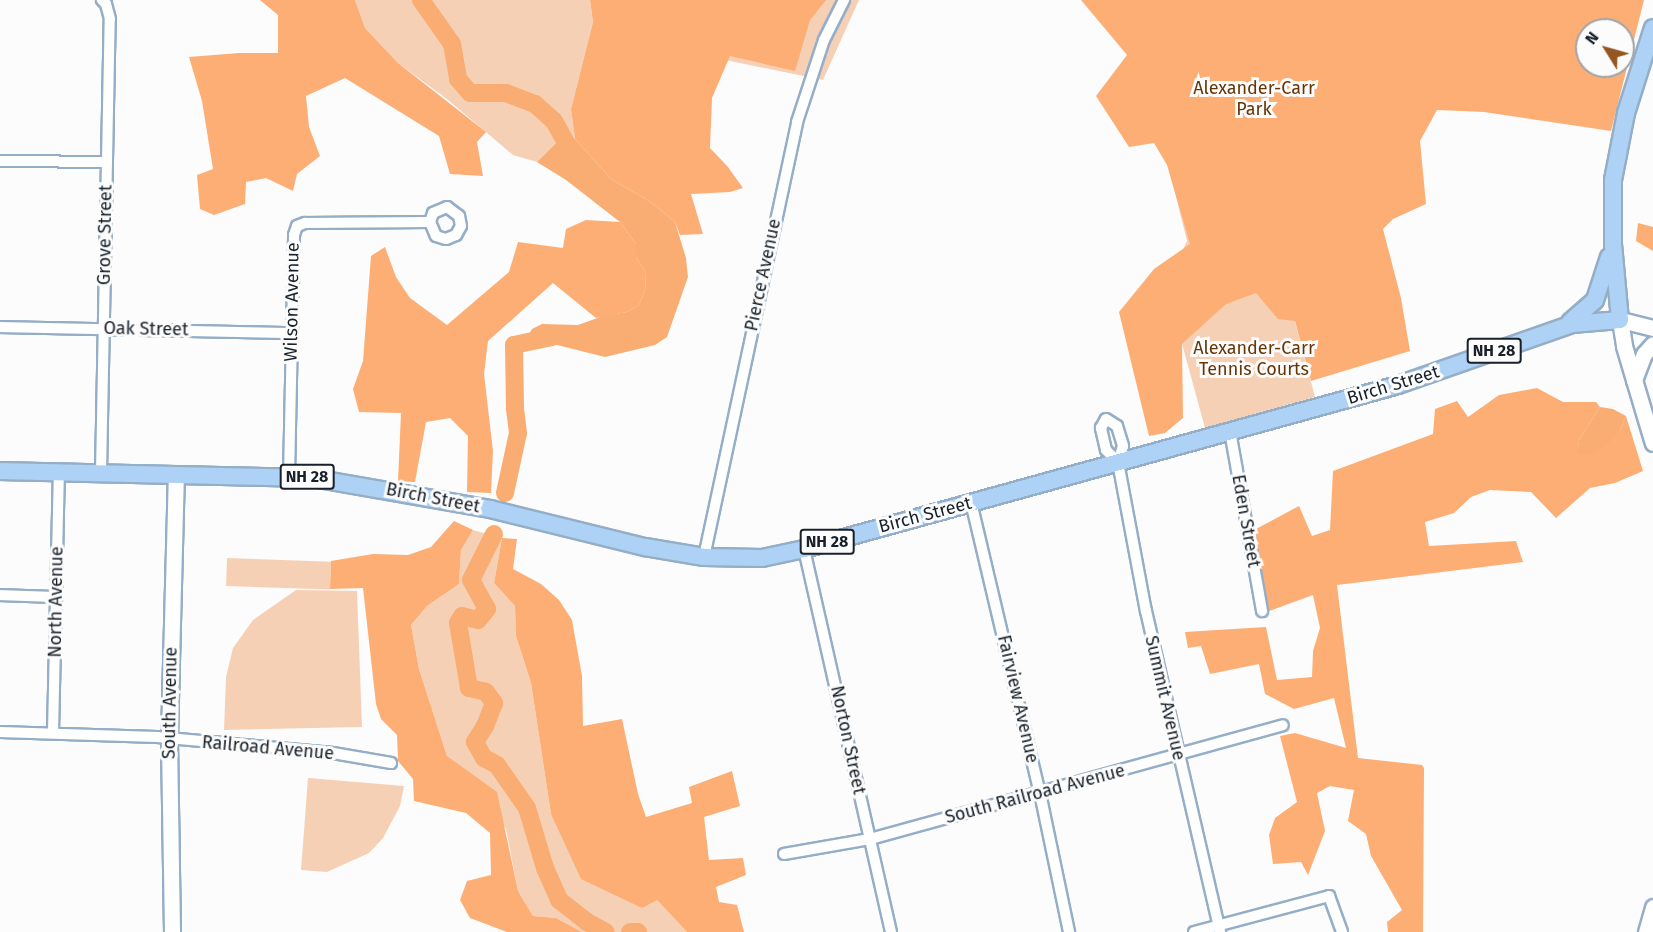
<!DOCTYPE html>
<style>
body{margin:0}
#map{position:relative;width:1653px;height:932px;overflow:hidden;background:#fcfcfc;font-family:"Fira Sans",sans-serif}
div>[style]{position:absolute}
[style*='--x']{left:calc(var(--x)*1px);top:calc(var(--y)*1px);width:calc(var(--w)*1px);rotate:calc(var(--a)*1deg)}
.green>*{inset:0;background:#f6d0b5;transform-origin:0 0}
.forest>*{inset:0;background:#fcae74}
.water>*{inset:0;background:#faad72}
.river>*{height:18px;margin:-9px;padding:0 9px;transform-origin:9px;border-radius:9px;background:#faad72}
.roads{filter:drop-shadow(2px 0 #95aec7) drop-shadow(-2px 0 #95aec7) drop-shadow(0 2px #95aec7) drop-shadow(0 -2px #95aec7)}
.street>*{height:10px;margin:-5px;padding:0 5px;transform-origin:5px;border-radius:5px;background:#fff}
.secondary>*{height:15px;margin:-7.5px;padding:0 7.5px;transform-origin:7.5px;border-radius:7.5px;background:#fff}
.primary>*{height:16px;margin:-8px;padding:0 8px;transform-origin:8px;border-radius:8px;background:#aed2f5}
span{translate:-50% -50%;white-space:nowrap;text-align:center;line-height:1.15;-webkit-text-stroke:6px #fcfcfc;paint-order:stroke}
.shield-label span{padding:2px 4px;background:#fcfcfc;border:2px solid;border-radius:4px;-webkit-text-stroke-width:0}
.shield-label{font-size:16px;color:#18212a;font-weight:700}
.park-label{font-size:18px;color:#663506}
.street-label{font-size:18px;color:#18212a}
.north{position:absolute;left:1575px;top:18px;width:60px;height:60px;box-sizing:border-box;background:#fcfcfc;border:2px solid #a1a4a8;border-radius:50%;rotate:307deg;font-size:16px;font-weight:700;line-height:24px;text-align:center;color:#18212a}
.north::after{content:'';display:block;margin:auto;width:21px;height:27px;background:#965620;clip-path:polygon(50% 0,100% 100%,50% 72%,0 100%)}
</style>
<div id="map">
<div class="green">
<i style="clip-path:polygon(355px 0,590px 0,593px 22px,571px 109px,575px 139px,565px 134px,537px 162px,513px 155px,447px 99px,398px 63px,365px 28px)"></i>
<i style="clip-path:polygon(597px 0,859px 0,823px 80px,711px 57px)"></i>
<i style="clip-path:polygon(1127px 0,1290px 303px,1315px 397px,1205px 428px,1166px 285px,1187px 241px)"></i>
<i style="clip-path:polygon(473px 530px,502px 538px,494px 583px,515px 606px,516px 636px,531px 683px,551px 814px,657px 900px,687px 932px,582px 932px,556px 918px,533px 916px,518px 891px,506px 829px,470px 775px,447px 756px,419px 669px,411px 625px,427px 606px,459px 584px,461px 550px)"></i>
<i style="left:227px;top:558px;width:104px;height:28px;rotate:2deg"></i>
<i style="clip-path:polygon(296px 590px,357px 591px,362px 727px,224px 730px,226px 677px,233px 648px,253px 620px)"></i>
<i style="clip-path:polygon(308px 778px,404px 786px,400px 806px,383px 838px,369px 853px,327px 872px,301px 870px)"></i>
</div>
<div class="forest">
<i style="clip-path:polygon(260px 0,355px 0,365px 28px,398px 63px,486px 132px,477px 142px,483px 176px,450px 174px,439px 136px,345px 78px,306px 96px,309px 127px,320px 156px,297px 174px,293px 191px,266px 178px,246px 182px,245px 204px,214px 215px,200px 209px,197px 175px,213px 169px,202px 101px,189px 57px,239px 53px,278px 53px,278px 15px)"></i>
<i style="clip-path:polygon(590px 0,826px 0,810px 20px,795px 71px,730px 56px,712px 98px,710px 148px,728px 167px,743px 188px,730px 192px,691px 194px,703px 234px,680px 235px,675px 222px,649px 201px,611px 179px,575px 139px,571px 109px,593px 22px)"></i>
<i style="clip-path:polygon(evenodd,1081px 0,1644px 0,1611px 131px,1484px 112px,1437px 110px,1420px 141px,1426px 204px,1393px 219px,1383px 229px,1401px 298px,1410px 351px,1311px 381px,1295px 321px,1278px 319px,1256px 293px,1226px 304px,1182px 344px,1183px 418px,1165px 433px,1149px 436px,1119px 312px,1154px 269px,1190px 244px,1167px 165px,1154px 143px,1129px 147px,1096px 96px,1127px 55px,1081px 0,1587px 30px,1623px 30px,1623px 66px,1587px 66px,1587px 30px)"></i>
<i style="clip-path:polygon(586px 220px,620px 222px,636px 244px,636px 257px,646px 273px,645px 291px,639px 305px,627px 312px,596px 318px,553px 283px,488px 341px,484px 374px,493px 451px,491px 493px,467px 492px,468px 436px,450px 418px,426px 422px,415px 482px,398px 481px,401px 413px,359px 412px,353px 389px,363px 361px,371px 256px,385px 247px,396px 277px,410px 298px,447px 325px,509px 272px,518px 242px,563px 248px,566px 229px)"></i>
<i style="clip-path:polygon(1638px 223px,1653px 227px,1653px 251px,1636px 241px)"></i>
<i style="clip-path:polygon(1537px 388px,1563px 402px,1596px 402px,1600px 407px,1579px 440px,1578px 454px,1620px 430px,1626px 416px,1643px 471px,1615px 483px,1590px 488px,1556px 518px,1531px 492px,1490px 490px,1471px 497px,1454px 513px,1425px 522px,1429px 546px,1516px 541px,1523px 562px,1337px 585px,1358px 758px,1422px 765px,1424px 768px,1423px 932px,1388px 932px,1387px 922px,1402px 910px,1371px 856px,1366px 834px,1348px 821px,1354px 790px,1330px 786px,1317px 793px,1325px 831px,1308px 875px,1301px 862px,1273px 864px,1269px 835px,1275px 818px,1297px 802px,1280px 736px,1295px 733px,1346px 748px,1334px 698px,1294px 709px,1265px 694px,1259px 664px,1210px 674px,1201px 646px,1188px 648px,1185px 632px,1266px 627px,1277px 680px,1312px 677px,1313px 651px,1320px 628px,1313px 595px,1269px 611px,1254px 530px,1299px 506px,1312px 536px,1330px 530px,1333px 471px,1433px 434px,1435px 409px,1457px 401px,1468px 417px,1499px 395px)"></i>
<i style="clip-path:polygon(454px 521px,473px 530px,461px 550px,459px 584px,427px 606px,411px 625px,419px 669px,447px 756px,497px 792px,518px 891px,533px 916px,556px 918px,582px 932px,507px 932px,470px 918px,460px 900px,467px 881px,491px 875px,490px 833px,466px 813px,414px 801px,413px 779px,398px 761px,397px 735px,381px 719px,376px 704px,363px 588px,330px 589px,331px 561px,373px 554px,408px 555px,431px 547px)"></i>
<i style="clip-path:polygon(502px 538px,517px 539px,513px 569px,541px 584px,559px 600px,572px 620px,582px 676px,583px 726px,622px 719px,638px 794px,646px 817px,692px 803px,689px 787px,732px 771px,740px 806px,704px 817px,709px 860px,743px 858px,746px 875px,716px 887px,719px 902px,737px 905px,744px 932px,687px 932px,657px 900px,642px 908px,581px 879px,551px 814px,531px 683px,516px 636px,515px 606px,494px 583px)"></i>
</div>
<div class="water">
<i style="clip-path:polygon(565px 134px,575px 139px,611px 179px,649px 201px,675px 222px,686px 258px,688px 277px,667px 337px,655px 345px,605px 357px,545px 342px,529px 345px,527px 337px,532px 329px,542px 324px,578px 325px,603px 316px,627px 312px,639px 305px,645px 291px,646px 273px,636px 257px,636px 244px,620px 222px,566px 180px,537px 162px)"></i>
<i style="clip-path:polygon(1600px 407px,1613px 409px,1626px 416px,1620px 430px,1607px 445px,1591px 454px,1577px 454px,1579px 440px)"></i>
</div>
<div class="river">
<i style="--x:421;--y:0;--w:54;--a:54.8"></i>
<i style="--x:452;--y:44;--w:36;--a:80"></i>
<i style="--x:458;--y:79;--w:18;--a:49"></i>
<i style="--x:470;--y:93;--w:36;--a:0"></i>
<i style="--x:506;--y:93;--w:31;--a:21"></i>
<i style="--x:535;--y:104;--w:25;--a:42"></i>
<i style="--x:554;--y:121;--w:41;--a:60.9"></i>
<i style="--x:505;--y:493;--w:61;--a:-77.8"></i>
<i style="--x:518;--y:433;--w:25;--a:-97"></i>
<i style="--x:515;--y:408;--w:63;--a:-90.9"></i>
<i style="--x:514;--y:345;--w:39;--a:-12"></i>
<i style="--x:494;--y:534;--w:51;--a:116.6"></i>
<i style="--x:471;--y:580;--w:33;--a:61"></i>
<i style="--x:487;--y:609;--w:14;--a:129"></i>
<i style="--x:478;--y:620;--w:16;--a:-166"></i>
<i style="--x:462;--y:616;--w:8;--a:120"></i>
<i style="--x:458;--y:623;--w:66;--a:80.4"></i>
<i style="--x:469;--y:688;--w:17;--a:13"></i>
<i style="--x:486;--y:692;--w:14;--a:54"></i>
<i style="--x:494;--y:703;--w:25;--a:111"></i>
<i style="--x:485;--y:726;--w:19;--a:122"></i>
<i style="--x:475;--y:742;--w:18;--a:61"></i>
<i style="--x:484;--y:758;--w:15;--a:28"></i>
<i style="--x:497;--y:765;--w:52;--a:55.1"></i>
<i style="--x:527;--y:808;--w:63;--a:73.3"></i>
<i style="--x:545;--y:868;--w:35;--a:66"></i>
<i style="--x:559;--y:900;--w:36;--a:38"></i>
<i style="--x:587;--y:922;--w:21;--a:28"></i>
<i style="--x:630;--y:932;--w:8;--a:0"></i>
</div>
<div class="roads">
<div class="street">
<i style="--x:0;--y:161;--w:107;--a:0.5"></i>
<i style="--x:0;--y:327;--w:292;--a:1.2"></i>
<i style="--x:1106;--y:419;--w:13;--a:32"></i>
<i style="--x:1117;--y:426;--w:21;--a:73"></i>
<i style="--x:1123;--y:446;--w:17;--a:107"></i>
<i style="--x:1118;--y:462;--w:17;--a:-135"></i>
<i style="--x:1106;--y:450;--w:23;--a:-103"></i>
<i style="--x:1101;--y:428;--w:10;--a:-61"></i>
<i style="--x:1230;--y:431;--w:183;--a:79.9"></i>
<i style="--x:1118;--y:462;--w:152;--a:79.4"></i>
<i style="--x:1146;--y:611;--w:329;--a:77"></i>
<i style="--x:101;--y:473;--w:454;--a:-88.9"></i>
<i style="--x:110;--y:19;--w:16;--a:-105"></i>
<i style="--x:106;--y:4;--w:6;--a:-135"></i>
<i style="--x:289;--y:476;--w:241;--a:-88.8"></i>
<i style="--x:294;--y:235;--w:9;--a:-72"></i>
<i style="--x:297;--y:226;--w:9;--a:-21"></i>
<i style="--x:305;--y:223;--w:125;--a:-0.5"></i>
<i style="--x:430;--y:222;--w:15;--a:67"></i>
<i style="--x:436;--y:236;--w:10;--a:17"></i>
<i style="--x:446;--y:239;--w:11;--a:-22"></i>
<i style="--x:456;--y:235;--w:10;--a:-61"></i>
<i style="--x:461;--y:226;--w:10;--a:-101"></i>
<i style="--x:459;--y:216;--w:15;--a:-143"></i>
<i style="--x:447;--y:207;--w:15;--a:157"></i>
<i style="--x:433;--y:213;--w:9;--a:108"></i>
<i style="--x:971;--y:502;--w:299;--a:76.7"></i>
<i style="--x:1040;--y:793;--w:142;--a:78.2"></i>
<i style="--x:804;--y:549;--w:393;--a:77.2"></i>
<i style="--x:704;--y:557;--w:445;--a:-77.9"></i>
<i style="--x:797;--y:122;--w:86;--a:-71.8"></i>
<i style="--x:824;--y:40;--w:45;--a:-63.4"></i>
<i style="--x:0;--y:595;--w:57;--a:2"></i>
<i style="--x:0;--y:732;--w:157;--a:1.8"></i>
<i style="--x:157;--y:737;--w:177;--a:5.2"></i>
<i style="--x:333;--y:753;--w:59;--a:9.8"></i>
<i style="--x:53;--y:732;--w:260;--a:-88.7"></i>
<i style="--x:784;--y:854;--w:87;--a:-9.9"></i>
<i style="--x:870;--y:839;--w:428;--a:-15.4"></i>
<i style="--x:1194;--y:932;--w:140;--a:-14.9"></i>
<i style="--x:1329;--y:896;--w:38;--a:70"></i>
</div>
<div class="secondary">
<i style="--x:1653;--y:328;--w:34;--a:-166"></i>
<i style="--x:1620;--y:320;--w:26;--a:81"></i>
<i style="--x:1624;--y:346;--w:101;--a:73.4"></i>
<i style="--x:1634;--y:380;--w:28;--a:-69"></i>
<i style="--x:1644;--y:354;--w:13;--a:-48"></i>
<i style="--x:172;--y:932;--w:194;--a:-90.9"></i>
<i style="--x:169;--y:738;--w:263;--a:-88.5"></i>
<i style="--x:1646;--y:932;--w:26;--a:-74"></i>
</div>
<div class="primary">
<i style="--x:1570;--y:322;--w:33;--a:-41"></i>
<i style="--x:1595;--y:300;--w:45;--a:-72"></i>
<i style="--x:0;--y:471;--w:313;--a:1.3"></i>
<i style="--x:313;--y:478;--w:180;--a:9.9"></i>
<i style="--x:490;--y:509;--w:160;--a:13.8"></i>
<i style="--x:645;--y:547;--w:60;--a:9.6"></i>
<i style="--x:704;--y:557;--w:58;--a:1"></i>
<i style="--x:762;--y:558;--w:43;--a:-12.1"></i>
<i style="--x:804;--y:549;--w:616;--a:-15.43"></i>
<i style="--x:1398;--y:385;--w:184;--a:-19.3"></i>
<i style="--x:1572;--y:324;--w:48;--a:-4.8"></i>
<i style="--x:1620;--y:320;--w:76;--a:-95.3"></i>
<i style="--x:1613;--y:244;--w:64;--a:-90"></i>
<i style="--x:1613;--y:180;--w:68;--a:-79"></i>
<i style="--x:1626;--y:113;--w:89;--a:-72.4"></i>
</div>
</div>
<div class="shield-label">
<span style="left:1494px;top:351px">NH 28</span>
<span style="left:307px;top:477px">NH 28</span>
<span style="left:827px;top:542px">NH 28</span>
</div>
<div class="park-label">
<span style="left:1254px;top:99px">Alexander-Carr<br>Park</span>
<span style="left:1254px;top:359px">Alexander-Carr<br>Tennis Courts</span>
</div>
<div class="street-label">
<span style="left:105px;top:235px;rotate:-89deg">Grove Street</span>
<span style="left:763px;top:275px;rotate:-78deg">Pierce Avenue</span>
<span style="left:292px;top:302px;rotate:-89deg">Wilson Avenue</span>
<span style="left:146px;top:329px;rotate:1deg">Oak Street</span>
<span style="left:1393px;top:385px;rotate:-17deg">Birch Street</span>
<span style="left:433px;top:498px;rotate:11deg">Birch Street</span>
<span style="left:925px;top:515px;rotate:-15deg">Birch Street</span>
<span style="left:1246px;top:521px;rotate:80deg">Eden Street</span>
<span style="left:56px;top:602px;rotate:-89deg">North Avenue</span>
<span style="left:1165px;top:698px;rotate:77deg">Summit Avenue</span>
<span style="left:1018px;top:699px;rotate:77deg">Fairview Avenue</span>
<span style="left:170px;top:703px;rotate:-89deg">South Avenue</span>
<span style="left:848px;top:740px;rotate:78deg">Norton Street</span>
<span style="left:268px;top:748px;rotate:5deg">Railroad Avenue</span>
<span style="left:1035px;top:794px;rotate:-15deg">South Railroad Avenue</span>
</div>
<div class="north">N</div>
</div>
